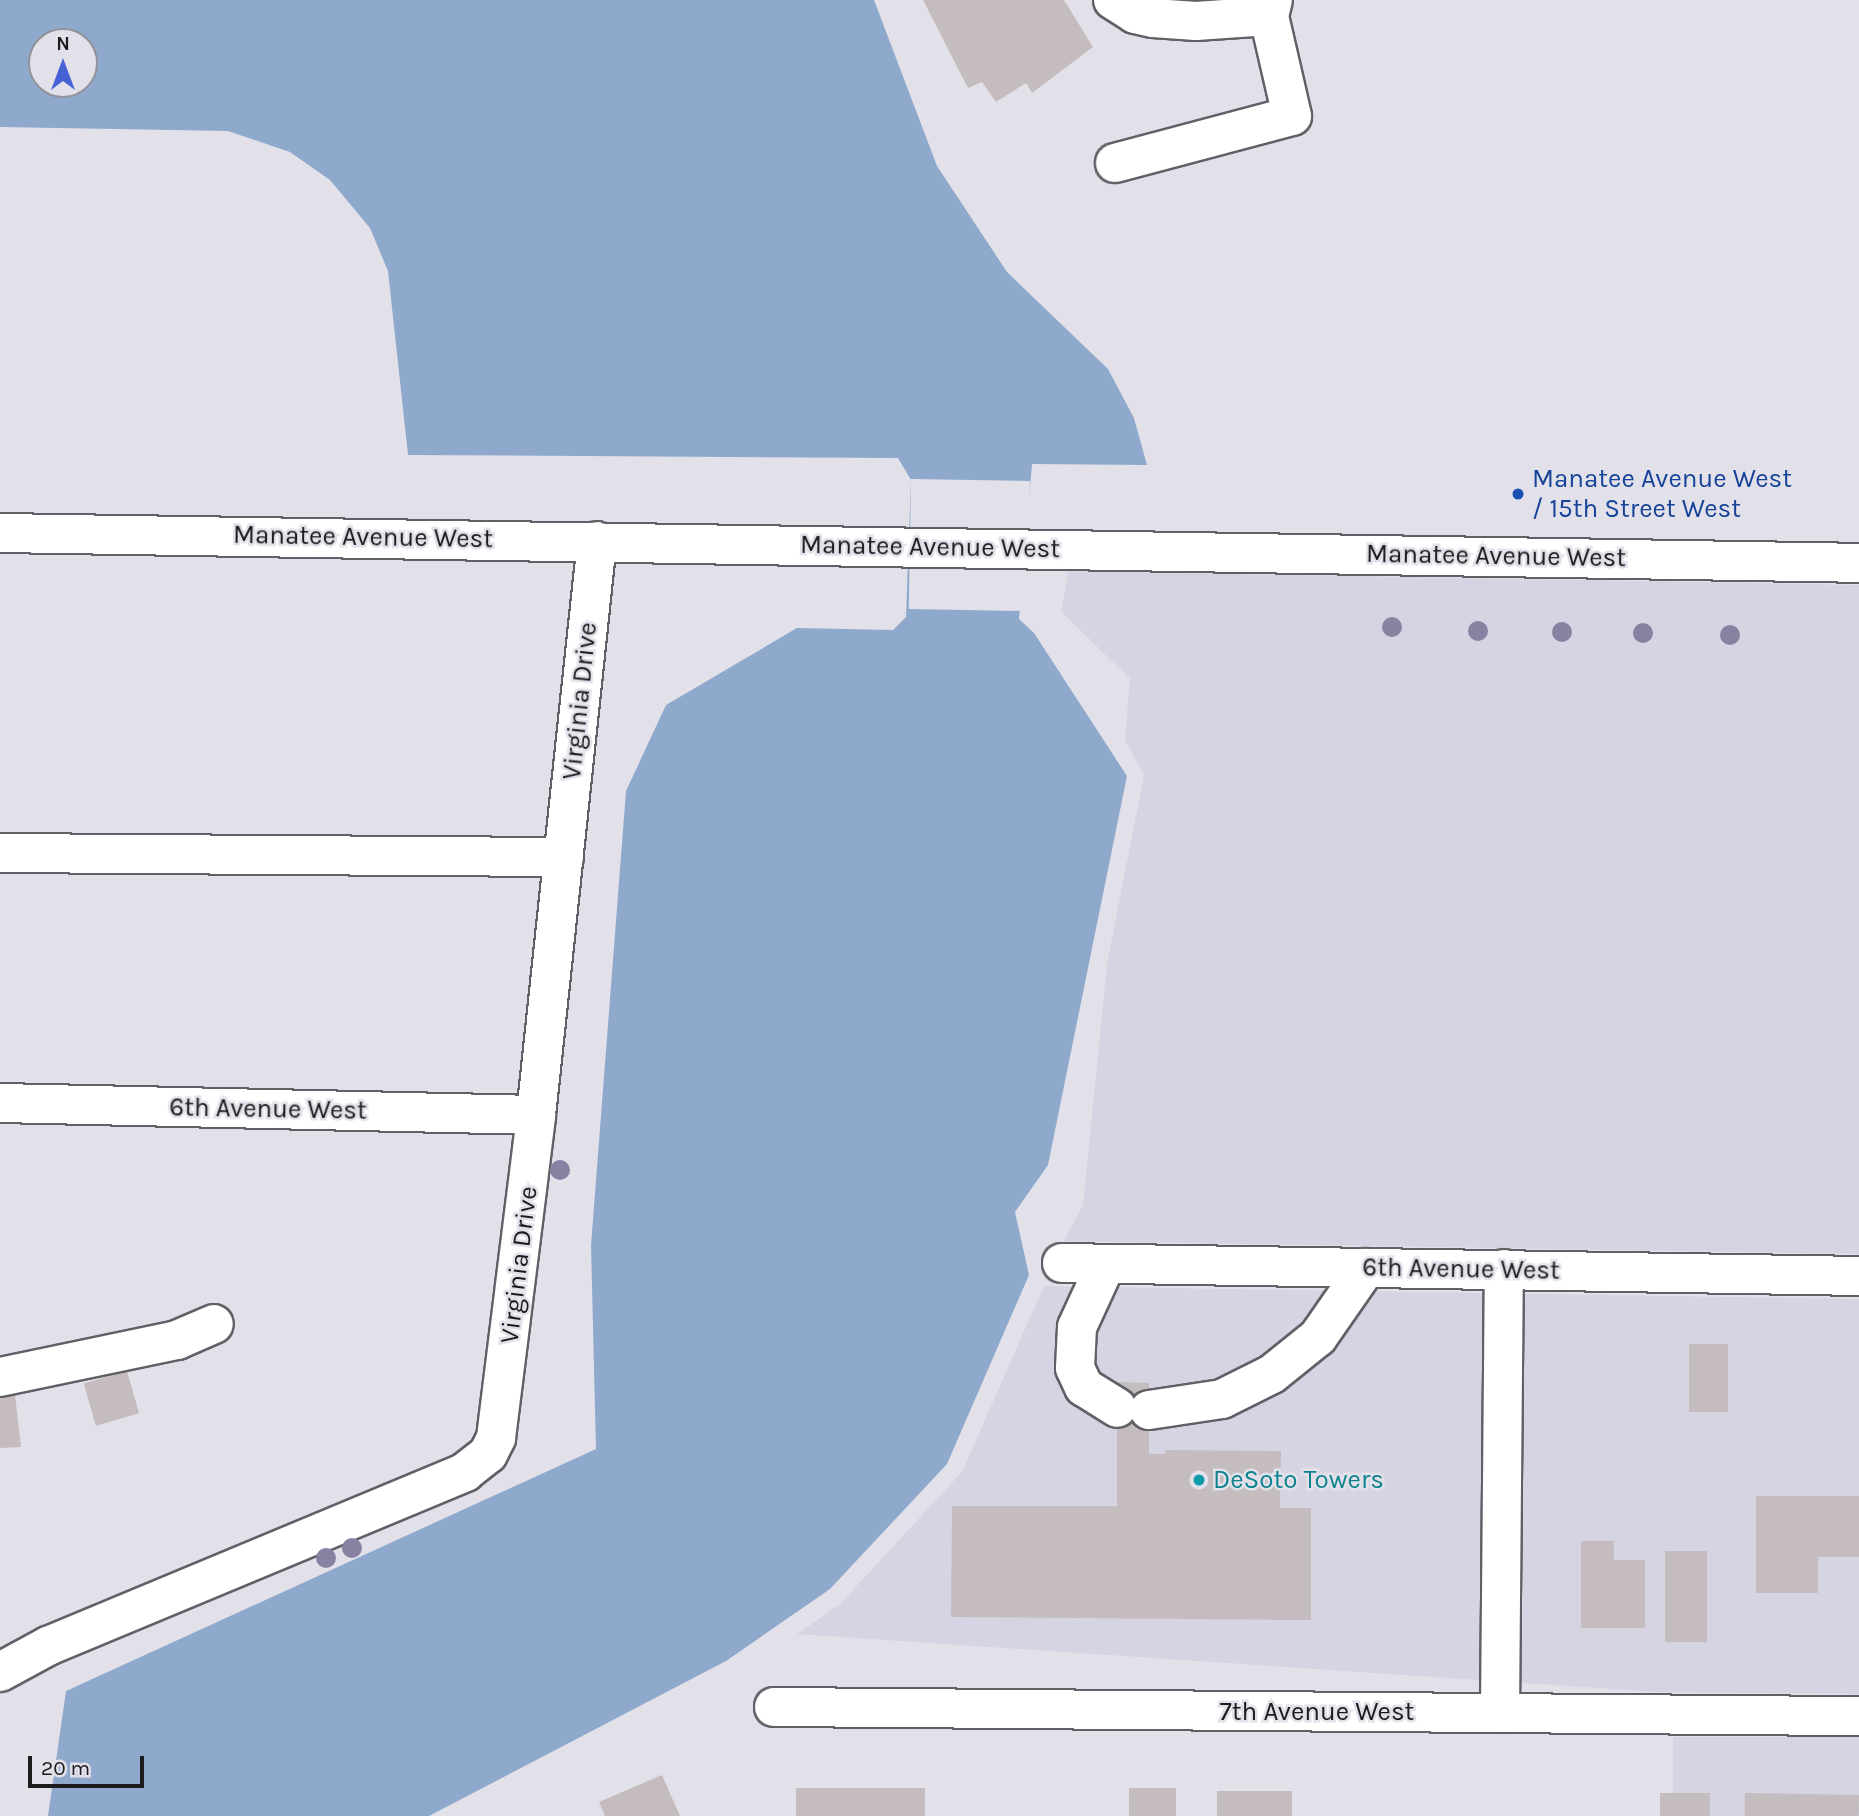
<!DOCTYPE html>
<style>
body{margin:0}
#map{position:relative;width:1859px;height:1816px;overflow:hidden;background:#e2e1e9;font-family:Karla,sans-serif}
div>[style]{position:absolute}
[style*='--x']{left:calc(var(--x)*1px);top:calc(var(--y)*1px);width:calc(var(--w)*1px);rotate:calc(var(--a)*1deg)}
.built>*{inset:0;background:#d6d4e2;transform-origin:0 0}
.water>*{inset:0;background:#8fa9cc}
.pier>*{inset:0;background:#e2e1e9;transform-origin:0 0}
.building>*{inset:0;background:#c4bcbf;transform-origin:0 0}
.roads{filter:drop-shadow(2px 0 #616067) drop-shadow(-2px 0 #616067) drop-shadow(0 2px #616067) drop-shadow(0 -2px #616067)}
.minor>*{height:38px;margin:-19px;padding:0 19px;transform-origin:19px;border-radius:19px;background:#fff}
.major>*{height:38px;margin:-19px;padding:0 19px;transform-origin:19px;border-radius:19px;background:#fff}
.trees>*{width:20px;height:20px;margin:-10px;border-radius:50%;background:#8881a2}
.dots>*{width:19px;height:19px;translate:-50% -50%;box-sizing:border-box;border:4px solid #e2e1e9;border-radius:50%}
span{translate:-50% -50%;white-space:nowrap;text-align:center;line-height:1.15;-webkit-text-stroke:5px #e2e1e9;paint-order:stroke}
.transit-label{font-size:26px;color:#164399}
.left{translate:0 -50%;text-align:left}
.street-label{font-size:26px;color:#1c1c1e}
.culture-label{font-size:26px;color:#0d838f}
.north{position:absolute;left:28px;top:28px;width:70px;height:70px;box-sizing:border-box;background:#e2e1e9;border:2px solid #939298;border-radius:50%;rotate:0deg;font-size:19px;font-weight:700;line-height:28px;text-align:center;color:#1c1c1e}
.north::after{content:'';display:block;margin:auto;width:24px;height:32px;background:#4662d5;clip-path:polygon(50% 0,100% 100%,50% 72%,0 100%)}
.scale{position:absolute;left:28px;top:1756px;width:116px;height:32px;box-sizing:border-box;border:4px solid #1c1c1e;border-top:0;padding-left:9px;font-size:21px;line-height:24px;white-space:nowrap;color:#1c1c1e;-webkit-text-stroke:5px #e2e1e9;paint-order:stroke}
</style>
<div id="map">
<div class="built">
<i style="clip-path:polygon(1069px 571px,1859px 585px,1859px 1254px,1064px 1241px,1083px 1205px,1107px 964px,1144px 775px,1125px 740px,1130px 679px,1061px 611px)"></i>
<i style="clip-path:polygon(1044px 1286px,1859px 1299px,1859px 1694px,1657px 1692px,797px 1634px,839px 1605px,962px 1472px)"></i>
<i style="left:1673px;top:1737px;width:186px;height:79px"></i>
</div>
<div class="water">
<i style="clip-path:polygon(evenodd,0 0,874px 0,937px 166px,1007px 272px,1108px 369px,1134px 418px,1147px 465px,1032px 464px,1019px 619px,1034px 633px,1127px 776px,1048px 1165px,1015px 1212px,1029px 1275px,947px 1464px,830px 1589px,726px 1661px,429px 1816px,48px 1816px,66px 1691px,596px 1449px,591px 1245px,626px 791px,666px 705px,797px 628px,893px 630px,906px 617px,911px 480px,898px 458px,408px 455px,388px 271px,370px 228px,330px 180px,290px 152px,228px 131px,0 127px,0 0,42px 42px,84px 42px,84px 84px,42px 84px,42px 42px)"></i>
</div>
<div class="pier">
<i style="left:911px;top:479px;width:119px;height:130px;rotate:1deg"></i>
</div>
<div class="building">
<i style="clip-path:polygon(923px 0,1064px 0,1093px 47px,1032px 93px,1026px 83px,996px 102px,982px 82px,968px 88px)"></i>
<i style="left:1689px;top:1344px;width:39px;height:68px"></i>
<i style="left:127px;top:1371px;width:44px;height:45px;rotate:74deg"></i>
<i style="clip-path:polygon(1117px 1382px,1149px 1383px,1149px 1454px,1165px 1454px,1165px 1450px,1281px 1451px,1280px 1508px,1311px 1508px,1311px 1620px,951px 1617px,952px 1506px,1117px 1506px)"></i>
<i style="clip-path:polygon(15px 1395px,21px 1447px,0 1448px,0 1396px)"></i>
<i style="clip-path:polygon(1756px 1496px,1859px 1496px,1859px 1557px,1818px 1557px,1818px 1593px,1756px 1593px)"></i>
<i style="clip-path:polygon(1581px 1541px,1614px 1541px,1614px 1560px,1645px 1560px,1645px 1628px,1581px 1628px)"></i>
<i style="left:1665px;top:1551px;width:42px;height:91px"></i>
<i style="clip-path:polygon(662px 1775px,680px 1816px,605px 1816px,599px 1802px)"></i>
<i style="left:796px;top:1788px;width:129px;height:28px"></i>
<i style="left:1129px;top:1788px;width:47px;height:28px"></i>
<i style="left:1217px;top:1791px;width:75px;height:25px"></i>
<i style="left:1660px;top:1793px;width:50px;height:23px"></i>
<i style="left:1745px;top:1793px;width:114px;height:23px;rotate:1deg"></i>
</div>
<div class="roads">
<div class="minor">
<i style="--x:1113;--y:0;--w:26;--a:32"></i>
<i style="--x:1135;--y:14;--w:18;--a:13"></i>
<i style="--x:1153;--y:18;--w:43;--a:4"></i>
<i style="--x:1196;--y:21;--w:73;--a:-3.9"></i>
<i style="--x:1115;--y:163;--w:183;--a:-14.9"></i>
<i style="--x:1292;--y:116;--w:103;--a:-103"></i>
<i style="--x:1269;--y:16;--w:16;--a:-76"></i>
<i style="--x:0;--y:853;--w:564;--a:0.41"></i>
<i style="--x:0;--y:1103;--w:536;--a:1.28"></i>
<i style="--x:1062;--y:1263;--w:797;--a:0.93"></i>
<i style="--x:1106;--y:1264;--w:69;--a:114.7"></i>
<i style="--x:1077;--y:1327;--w:41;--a:92.8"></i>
<i style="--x:1075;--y:1368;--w:21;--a:65"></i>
<i style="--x:1084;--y:1387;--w:39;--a:32"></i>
<i style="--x:0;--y:1377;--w:181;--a:-11.8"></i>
<i style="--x:177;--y:1340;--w:40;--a:-23.4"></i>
<i style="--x:1149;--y:1410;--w:74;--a:-8.6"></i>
<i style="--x:1222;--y:1399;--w:56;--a:-26.6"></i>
<i style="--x:1272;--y:1374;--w:59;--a:-38.8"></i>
<i style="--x:1318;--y:1337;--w:84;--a:-55.2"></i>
<i style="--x:0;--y:1672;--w:55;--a:-28.4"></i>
<i style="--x:48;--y:1646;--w:452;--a:-22.6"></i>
<i style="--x:465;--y:1472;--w:29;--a:-38"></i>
<i style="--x:488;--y:1454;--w:18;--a:-63"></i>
<i style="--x:496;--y:1438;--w:325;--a:-82.9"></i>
<i style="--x:536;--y:1115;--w:577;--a:-83.93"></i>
<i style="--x:774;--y:1707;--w:1085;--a:0.48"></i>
<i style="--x:1500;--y:1713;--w:444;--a:-89.5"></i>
</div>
<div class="major">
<i style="--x:0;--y:533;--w:1859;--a:0.92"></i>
</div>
</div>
<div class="trees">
<i style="left:1392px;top:627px"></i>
<i style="left:1478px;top:631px"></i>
<i style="left:1562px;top:632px"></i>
<i style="left:1643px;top:633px"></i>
<i style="left:1730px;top:635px"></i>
<i style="left:560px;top:1170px"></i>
<i style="left:352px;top:1548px"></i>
<i style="left:326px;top:1558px"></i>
</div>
<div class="dots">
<i style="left:1518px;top:494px;background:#1a4fb4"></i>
<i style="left:1199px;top:1480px;background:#0f9aa8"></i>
</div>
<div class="transit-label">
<span class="left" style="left:1532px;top:494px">Manatee Avenue West<br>/ 15th Street West</span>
</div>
<div class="street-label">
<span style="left:363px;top:537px;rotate:1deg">Manatee Avenue West</span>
<span style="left:930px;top:547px;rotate:1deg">Manatee Avenue West</span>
<span style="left:1496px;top:556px;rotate:1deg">Manatee Avenue West</span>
<span style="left:580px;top:701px;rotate:-84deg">Virginia Drive</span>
<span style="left:268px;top:1109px;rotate:1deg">6th Avenue West</span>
<span style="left:519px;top:1265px;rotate:-83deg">Virginia Drive</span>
<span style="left:1461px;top:1269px;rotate:1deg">6th Avenue West</span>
<span style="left:1317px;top:1712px">7th Avenue West</span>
</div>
<div class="culture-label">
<span class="left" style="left:1213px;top:1480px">DeSoto Towers</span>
</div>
<div class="north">N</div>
<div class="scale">20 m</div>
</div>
